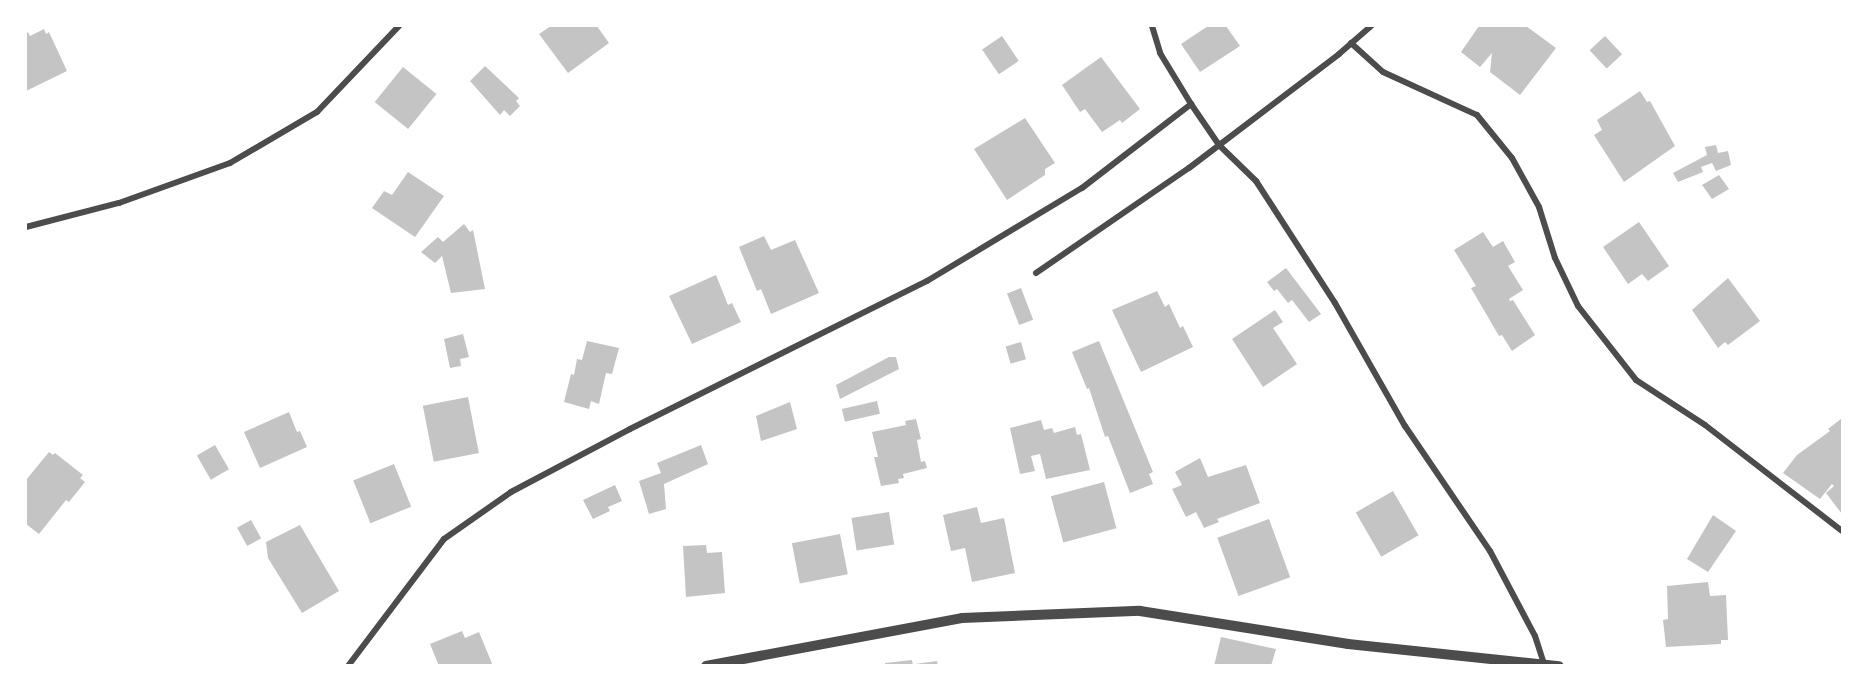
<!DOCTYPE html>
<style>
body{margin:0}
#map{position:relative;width:1868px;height:691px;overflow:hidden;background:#fff;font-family:"IBM Plex Serif",serif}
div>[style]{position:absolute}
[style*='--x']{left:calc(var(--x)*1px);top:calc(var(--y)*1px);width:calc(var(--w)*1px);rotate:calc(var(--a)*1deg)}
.building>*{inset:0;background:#c4c4c4;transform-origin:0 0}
.minor>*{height:6px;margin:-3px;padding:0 3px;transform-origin:3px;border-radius:3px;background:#4c4c4c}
.tertiary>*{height:10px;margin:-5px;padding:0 5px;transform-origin:5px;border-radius:5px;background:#4c4c4c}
span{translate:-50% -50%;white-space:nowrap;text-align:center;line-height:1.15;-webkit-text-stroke:4.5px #fff;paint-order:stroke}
.frame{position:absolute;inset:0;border:27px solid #fff;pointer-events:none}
</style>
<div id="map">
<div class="building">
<i style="clip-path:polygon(551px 26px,597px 26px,609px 43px,568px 73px,539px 34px)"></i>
<i style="clip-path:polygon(1208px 26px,1226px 26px,1240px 46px,1200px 72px,1181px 44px)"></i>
<i style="clip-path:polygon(1479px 26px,1526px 26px,1556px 48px,1520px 95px,1490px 72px,1492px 53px,1480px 67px,1461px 52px)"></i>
<i style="clip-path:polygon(44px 29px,46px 34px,49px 32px,67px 71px,26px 91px,26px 34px,28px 32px,30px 36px)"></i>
<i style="left:1002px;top:36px;width:30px;height:24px;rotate:56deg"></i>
<i style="left:1605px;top:36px;width:25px;height:21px;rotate:47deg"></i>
<i style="clip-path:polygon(1101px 57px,1140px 109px,1122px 123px,1120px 120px,1102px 132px,1085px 109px,1080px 112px,1062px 85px)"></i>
<i style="clip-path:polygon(485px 66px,519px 98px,516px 101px,520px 106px,510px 116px,504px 110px,500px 115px,470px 81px)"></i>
<i style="left:403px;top:67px;width:43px;height:45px;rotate:39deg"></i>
<i style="clip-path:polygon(1640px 91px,1647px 102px,1650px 101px,1675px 146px,1624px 182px,1594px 135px,1602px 130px,1597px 120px)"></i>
<i style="clip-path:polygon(1025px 118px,1055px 163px,1045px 169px,1045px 175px,1007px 200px,974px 149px)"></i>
<i style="clip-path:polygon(1716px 145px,1718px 153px,1728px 151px,1731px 165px,1716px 171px,1712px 163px,1701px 167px,1703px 172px,1678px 182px,1673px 173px,1707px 155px,1705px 147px)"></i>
<i style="clip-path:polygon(408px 172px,444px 196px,415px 237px,372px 208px,384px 191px,392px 195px)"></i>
<i style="clip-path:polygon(1719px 175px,1729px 189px,1712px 199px,1702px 185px)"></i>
<i style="clip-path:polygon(1639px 222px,1669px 266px,1648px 281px,1642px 274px,1628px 284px,1603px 247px)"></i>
<i style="clip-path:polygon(464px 224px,470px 232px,473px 230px,485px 289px,451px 293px,442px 256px,435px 263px,421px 252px,438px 237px,443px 242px)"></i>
<i style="clip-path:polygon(1483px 232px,1493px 247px,1503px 241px,1515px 262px,1508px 266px,1523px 290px,1509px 299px,1510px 301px,1513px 300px,1535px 335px,1512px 351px,1502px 335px,1499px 336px,1471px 288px,1476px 286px,1454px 250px)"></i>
<i style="clip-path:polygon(764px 236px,771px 250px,795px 240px,819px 293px,771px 314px,761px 289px,757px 291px,739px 247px)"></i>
<i style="clip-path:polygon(1286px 268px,1321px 314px,1309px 322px,1292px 300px,1288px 303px,1277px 289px,1274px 291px,1267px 282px)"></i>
<i style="clip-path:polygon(716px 275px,728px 305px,732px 303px,741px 322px,692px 344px,669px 296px)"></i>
<i style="clip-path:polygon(1728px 278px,1760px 321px,1728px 345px,1725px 342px,1718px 348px,1692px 310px)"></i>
<i style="left:1021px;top:288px;width:34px;height:15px;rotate:69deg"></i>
<i style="clip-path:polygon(1157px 291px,1165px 307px,1169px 304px,1180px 328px,1183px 326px,1193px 347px,1141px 372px,1112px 310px)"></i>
<i style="clip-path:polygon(1275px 310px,1283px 322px,1273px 328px,1297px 364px,1263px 387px,1232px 339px)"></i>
<i style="clip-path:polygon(463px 334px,469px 357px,460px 359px,461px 366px,450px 368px,444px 339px)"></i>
<i style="clip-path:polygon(587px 341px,619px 348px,612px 374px,606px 373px,599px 404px,591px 401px,589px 409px,564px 402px,571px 374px,574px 375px,577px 359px,582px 360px)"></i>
<i style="clip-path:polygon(1099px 341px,1153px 472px,1149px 474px,1153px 484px,1130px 493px,1108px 436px,1105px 437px,1089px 388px,1087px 389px,1072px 352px)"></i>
<i style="left:1021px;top:342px;width:18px;height:16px;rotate:74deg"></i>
<i style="clip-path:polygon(889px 357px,896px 357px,899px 369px,840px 399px,836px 385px)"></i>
<i style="left:468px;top:397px;width:57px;height:46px;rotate:79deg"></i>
<i style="left:877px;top:401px;width:13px;height:36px;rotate:77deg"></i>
<i style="clip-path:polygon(790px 402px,797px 429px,761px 441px,756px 416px)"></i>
<i style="clip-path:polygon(289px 412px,297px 432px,300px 431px,307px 447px,260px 468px,244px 432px)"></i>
<i style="clip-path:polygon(1842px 418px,1842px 514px,1826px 493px,1834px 486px,1832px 484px,1820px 499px,1783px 473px,1797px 455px,1830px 431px,1828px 429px)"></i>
<i style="clip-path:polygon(916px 419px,921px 439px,917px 440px,921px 462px,925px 461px,927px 468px,903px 474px,904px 478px,898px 479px,899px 483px,881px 486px,874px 457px,878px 457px,872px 432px,906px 425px,905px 421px)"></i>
<i style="clip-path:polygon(1041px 420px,1044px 430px,1052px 428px,1054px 433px,1075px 427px,1077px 435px,1081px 434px,1090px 470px,1046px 479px,1040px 454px,1031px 456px,1035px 471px,1020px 474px,1010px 428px)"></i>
<i style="left:215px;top:445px;width:28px;height:21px;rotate:60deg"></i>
<i style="clip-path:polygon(701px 445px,708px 464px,664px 484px,666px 509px,649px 514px,639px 481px,661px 473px,657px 463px)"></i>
<i style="clip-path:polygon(49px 452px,53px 455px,55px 453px,83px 475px,80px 478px,85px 482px,69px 502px,66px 500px,39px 534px,26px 524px,26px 480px)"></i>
<i style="clip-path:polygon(1200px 458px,1208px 477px,1246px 465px,1260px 503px,1217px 519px,1219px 522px,1204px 528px,1196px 512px,1186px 517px,1172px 489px,1182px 485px,1175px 472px)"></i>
<i style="left:394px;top:464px;width:46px;height:44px;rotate:68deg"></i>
<i style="left:1104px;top:482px;width:48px;height:55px;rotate:75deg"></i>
<i style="clip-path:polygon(615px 485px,622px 501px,608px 507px,610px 511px,593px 519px,583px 500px)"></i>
<i style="left:1393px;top:491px;width:51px;height:43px;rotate:60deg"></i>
<i style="clip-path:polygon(977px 507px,981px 523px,1004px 518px,1015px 573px,972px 582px,965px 548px,951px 551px,943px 515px)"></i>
<i style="left:889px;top:512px;width:33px;height:38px;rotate:81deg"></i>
<i style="clip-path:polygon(1713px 515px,1736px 531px,1708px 572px,1687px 559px)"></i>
<i style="left:1269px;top:519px;width:62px;height:55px;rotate:70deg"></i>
<i style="left:251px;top:520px;width:21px;height:16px;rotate:61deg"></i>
<i style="clip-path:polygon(300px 525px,339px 591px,302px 613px,268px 558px,266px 542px)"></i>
<i style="left:840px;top:534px;width:41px;height:49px;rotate:79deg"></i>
<i style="clip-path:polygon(706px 545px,707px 553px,722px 552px,725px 593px,686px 597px,683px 546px)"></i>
<i style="clip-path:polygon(1708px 582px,1710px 596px,1726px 595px,1728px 640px,1721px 640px,1721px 644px,1666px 647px,1663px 620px,1668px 619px,1667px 586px)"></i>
<i style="clip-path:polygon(462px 631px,465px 638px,479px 632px,493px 666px,439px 666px,430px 644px)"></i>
<i style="clip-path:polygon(1221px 637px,1276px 649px,1271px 666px,1214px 666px)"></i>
<i style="clip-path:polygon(912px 660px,913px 666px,885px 666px,885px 663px)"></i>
<i style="clip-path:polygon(937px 661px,938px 666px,916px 666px,915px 664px)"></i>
</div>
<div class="minor">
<i style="--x:1152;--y:26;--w:28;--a:73"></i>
<i style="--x:1160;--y:53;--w:60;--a:58.7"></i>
<i style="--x:1191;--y:104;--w:50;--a:55.7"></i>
<i style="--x:1219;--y:145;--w:52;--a:44.2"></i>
<i style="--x:1256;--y:181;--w:145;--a:57.1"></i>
<i style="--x:1335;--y:303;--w:142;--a:60.4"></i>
<i style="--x:1405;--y:426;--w:151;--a:55.8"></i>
<i style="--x:1490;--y:551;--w:96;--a:62.1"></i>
<i style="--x:1535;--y:636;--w:29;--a:72"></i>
<i style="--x:1351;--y:43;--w:43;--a:42.2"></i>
<i style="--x:1383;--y:72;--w:103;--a:24.6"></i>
<i style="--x:1477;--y:115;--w:55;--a:50.9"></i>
<i style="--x:1512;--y:158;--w:56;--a:61.1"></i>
<i style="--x:1539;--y:207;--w:53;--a:72.6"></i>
<i style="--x:1555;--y:258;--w:53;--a:64.4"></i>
<i style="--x:1578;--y:306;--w:94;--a:51.9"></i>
<i style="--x:1636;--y:380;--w:82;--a:33.1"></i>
<i style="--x:1705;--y:425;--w:173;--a:37.7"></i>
<i style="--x:26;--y:227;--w:96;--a:-14.5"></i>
<i style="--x:119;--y:203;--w:118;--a:-19.8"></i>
<i style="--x:230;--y:163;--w:101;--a:-30.4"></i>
<i style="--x:317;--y:112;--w:119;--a:-46.4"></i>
<i style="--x:1036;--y:273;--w:186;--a:-34.5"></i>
<i style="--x:1189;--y:168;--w:188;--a:-37.2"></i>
<i style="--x:1339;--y:54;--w:43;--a:-41.2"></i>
<i style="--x:348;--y:666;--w:159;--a:-52.9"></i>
<i style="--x:444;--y:539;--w:82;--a:-35"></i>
<i style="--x:511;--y:492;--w:135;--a:-27.9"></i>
<i style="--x:630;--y:429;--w:332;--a:-26.5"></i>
<i style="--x:927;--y:281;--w:181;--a:-31"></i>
<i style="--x:1082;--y:188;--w:138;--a:-37.6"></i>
</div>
<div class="tertiary">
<i style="--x:706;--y:666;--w:260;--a:-10.6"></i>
<i style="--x:962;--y:618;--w:178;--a:-2.3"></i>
<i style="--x:1140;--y:611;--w:211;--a:9"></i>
<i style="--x:1348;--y:644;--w:212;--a:6"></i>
</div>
<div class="frame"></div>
</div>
